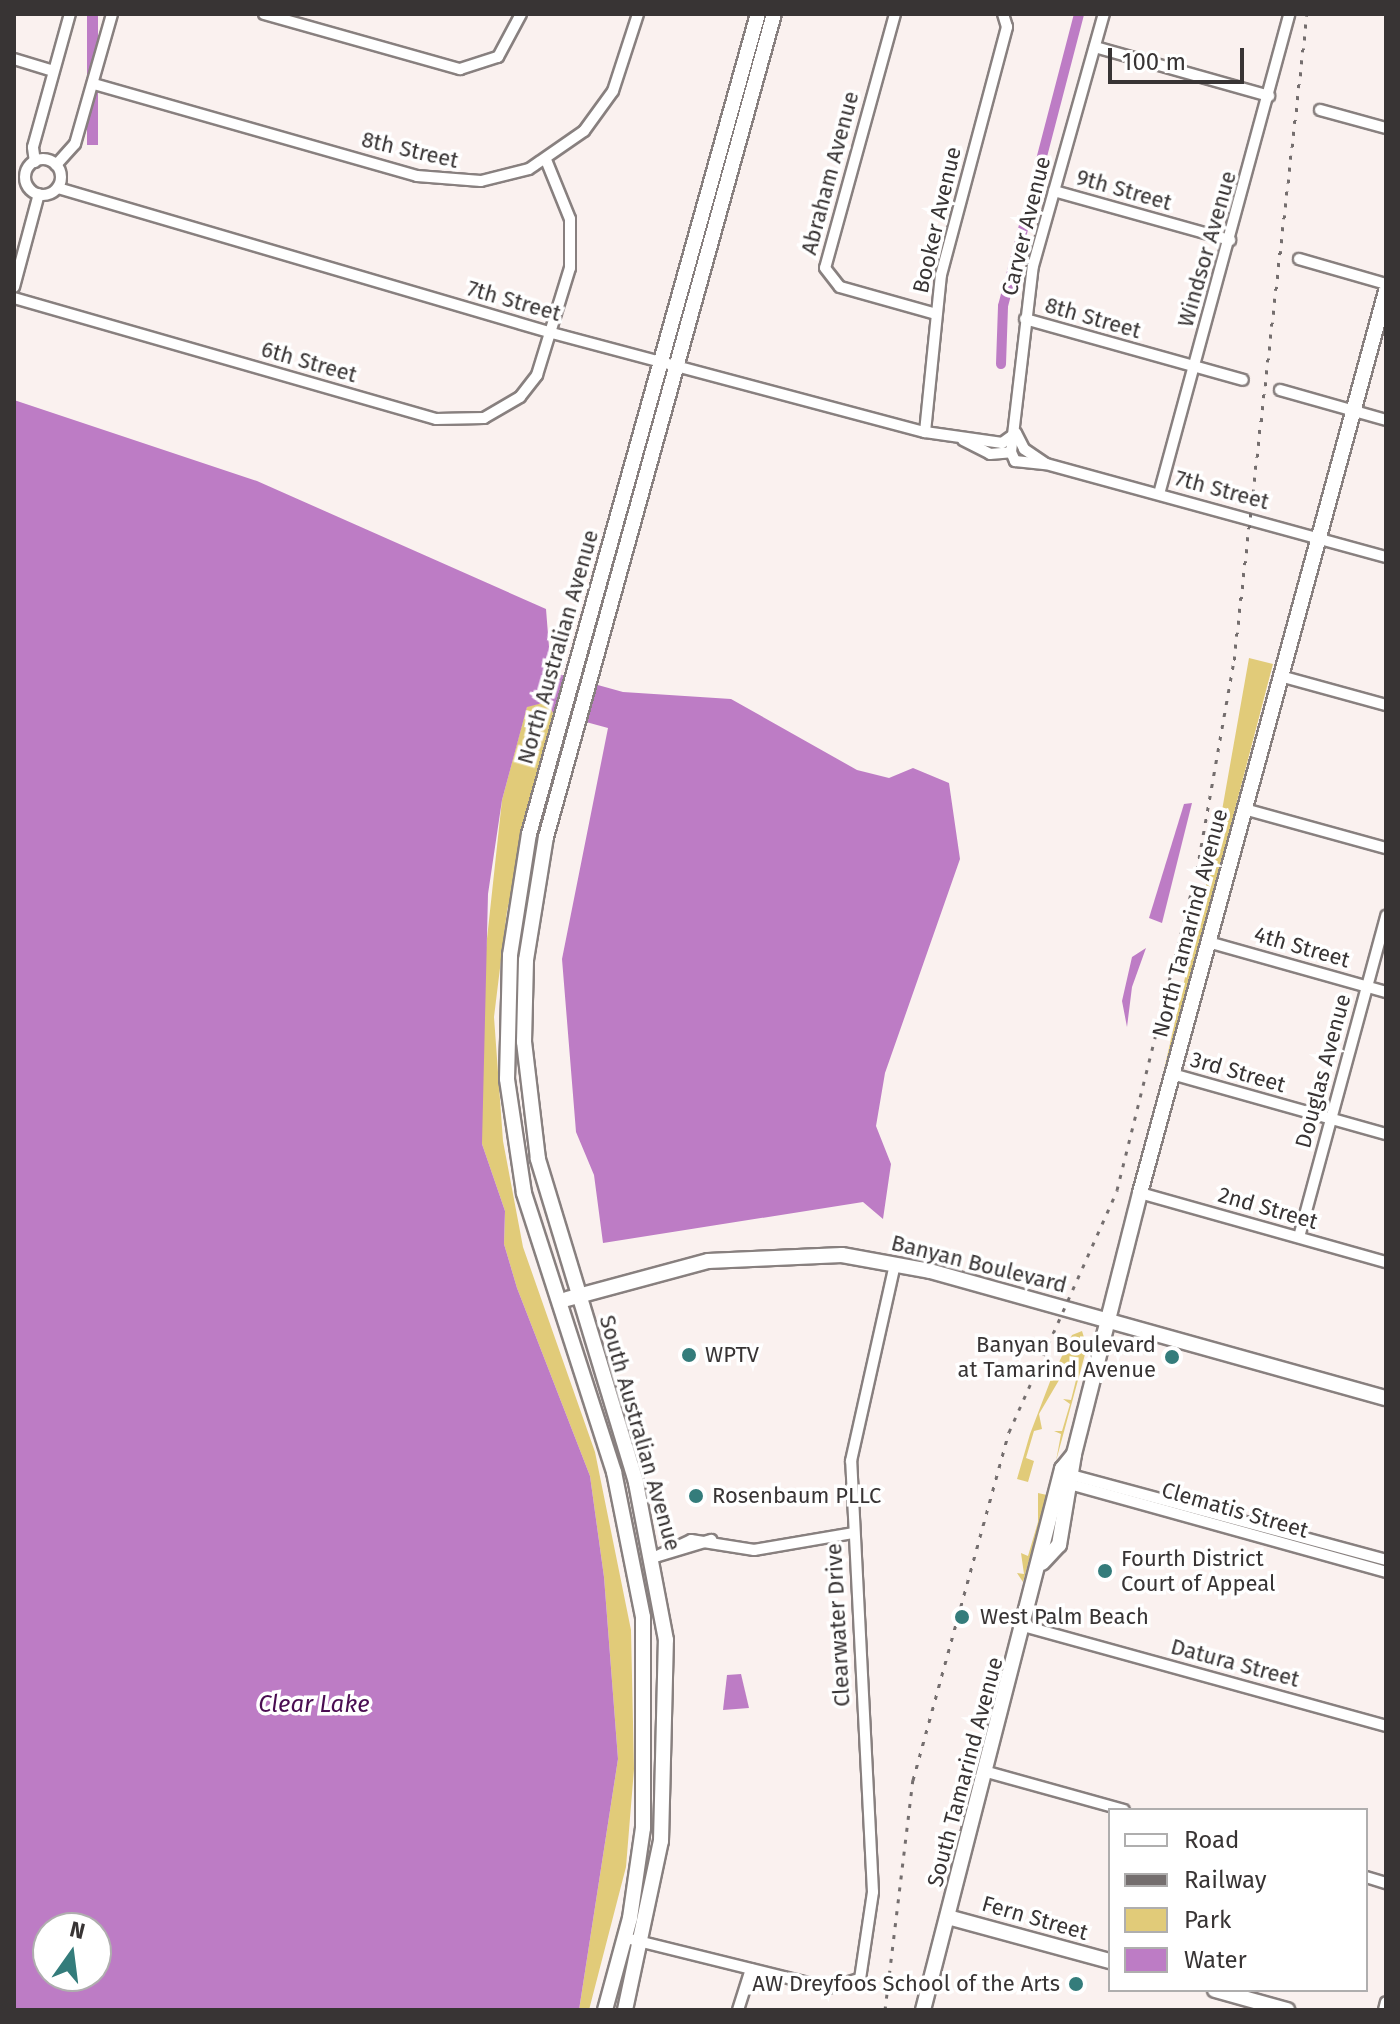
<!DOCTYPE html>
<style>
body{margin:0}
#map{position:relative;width:1400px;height:2024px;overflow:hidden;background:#faf1ef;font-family:"Fira Sans",sans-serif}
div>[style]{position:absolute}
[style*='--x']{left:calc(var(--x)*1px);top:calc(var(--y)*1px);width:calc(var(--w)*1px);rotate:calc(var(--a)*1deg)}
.green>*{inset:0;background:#e1cb79}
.water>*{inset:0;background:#bd7cc5;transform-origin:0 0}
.canal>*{height:10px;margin:-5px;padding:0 5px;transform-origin:5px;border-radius:5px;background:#bd7cc5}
.roads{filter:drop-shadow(2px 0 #88807f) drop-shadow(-2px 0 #88807f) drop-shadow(0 2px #88807f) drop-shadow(0 -2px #88807f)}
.street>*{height:10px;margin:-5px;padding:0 5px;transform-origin:5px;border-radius:5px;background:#fff}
.street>.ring{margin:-5px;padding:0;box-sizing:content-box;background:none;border:10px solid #fff;border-radius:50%}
.secondary>*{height:14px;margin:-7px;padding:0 7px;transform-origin:7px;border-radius:7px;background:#fff}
.rail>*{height:3px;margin-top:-1.5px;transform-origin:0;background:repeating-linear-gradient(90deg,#746e6e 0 4px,transparent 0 12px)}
.dots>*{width:22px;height:22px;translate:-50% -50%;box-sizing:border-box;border:4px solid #fff;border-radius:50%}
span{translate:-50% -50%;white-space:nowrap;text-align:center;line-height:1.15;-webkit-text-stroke:7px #fff;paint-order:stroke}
.street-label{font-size:22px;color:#383434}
.poi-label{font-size:22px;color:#383434}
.right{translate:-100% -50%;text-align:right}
.left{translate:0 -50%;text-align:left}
.water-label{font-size:24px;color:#4a0d51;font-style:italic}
.frame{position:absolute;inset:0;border:16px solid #383434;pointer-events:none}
.legend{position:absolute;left:1108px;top:1808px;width:260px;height:184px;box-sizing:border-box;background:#fff;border:2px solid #afaeae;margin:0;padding:10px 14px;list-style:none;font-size:24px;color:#383434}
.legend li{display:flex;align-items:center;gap:16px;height:40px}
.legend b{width:40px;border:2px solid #afaeae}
.north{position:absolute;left:32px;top:1912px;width:80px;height:80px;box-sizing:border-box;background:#fff;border:2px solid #afaeae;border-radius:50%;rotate:14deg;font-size:22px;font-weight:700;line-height:32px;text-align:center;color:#383434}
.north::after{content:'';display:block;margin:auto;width:28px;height:36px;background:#347c7b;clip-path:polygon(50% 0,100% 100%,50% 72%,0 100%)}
.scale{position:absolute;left:1108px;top:48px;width:136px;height:36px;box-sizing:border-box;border:4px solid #383434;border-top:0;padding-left:10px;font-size:24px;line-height:28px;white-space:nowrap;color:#383434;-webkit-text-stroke:6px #fff;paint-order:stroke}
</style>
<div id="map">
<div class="green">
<i style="clip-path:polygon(1249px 658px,1273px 664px,1145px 1153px,1218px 833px)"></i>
<i style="clip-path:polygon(548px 702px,553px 713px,507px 911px,494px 1017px,503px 1141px,523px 1247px,595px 1452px,631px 1630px,634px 1769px,626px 1867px,589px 2010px,579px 2010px,618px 1759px,604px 1577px,590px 1476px,517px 1288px,504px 1244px,505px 1211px,482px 1144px,481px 994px,502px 800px,527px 706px)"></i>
<i style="clip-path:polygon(1082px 1331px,1087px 1347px,1056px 1461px,1061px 1434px,1054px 1431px,1062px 1431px,1070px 1404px,1063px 1399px,1071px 1400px,1077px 1376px,1065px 1370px,1039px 1414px,1042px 1429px,1034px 1431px,1026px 1458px,1034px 1461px,1028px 1482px,1017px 1479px,1030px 1434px,1051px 1379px,1072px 1335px)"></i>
<i style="clip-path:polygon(1038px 1493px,1047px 1495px,1023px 1582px,1017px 1573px,1024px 1574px,1021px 1553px,1028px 1556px,1038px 1522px)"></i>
</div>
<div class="water">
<i style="left:87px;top:14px;width:11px;height:131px"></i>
<i style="clip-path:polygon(evenodd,14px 400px,257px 481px,546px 609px,551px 672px,623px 692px,731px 699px,857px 770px,889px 778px,913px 768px,949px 783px,960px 859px,885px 1073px,876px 1126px,891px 1164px,883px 1219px,863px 1202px,603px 1243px,594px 1175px,576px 1132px,562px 959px,608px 728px,553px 713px,547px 702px,527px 707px,502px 800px,488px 894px,482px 1144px,505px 1211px,504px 1244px,517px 1288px,590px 1476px,604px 1577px,618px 1759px,579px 2010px,14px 2010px,14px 400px,48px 1928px,96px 1928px,96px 1976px,48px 1976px,48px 1928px)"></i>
<i style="clip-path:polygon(1192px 803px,1162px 923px,1149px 918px,1184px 804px)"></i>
<i style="clip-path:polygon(1146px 948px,1132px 987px,1127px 1027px,1122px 1001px,1132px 957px)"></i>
<i style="clip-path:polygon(741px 1674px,749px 1708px,723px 1710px,727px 1675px)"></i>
</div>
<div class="canal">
<i style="--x:1001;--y:364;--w:58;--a:-88"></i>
<i style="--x:1003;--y:306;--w:302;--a:-75.4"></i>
</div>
<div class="roads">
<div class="street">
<i style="--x:264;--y:14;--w:204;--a:15.7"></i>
<i style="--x:460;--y:69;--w:40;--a:-18"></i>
<i style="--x:498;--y:57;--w:49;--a:-61.9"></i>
<i style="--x:895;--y:14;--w:263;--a:105.4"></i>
<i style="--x:825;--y:268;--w:24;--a:52"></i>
<i style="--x:840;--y:287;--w:100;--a:15.7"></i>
<i style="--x:1095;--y:47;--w:181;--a:15.7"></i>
<i style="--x:14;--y:59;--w:39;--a:17"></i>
<i style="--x:94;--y:84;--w:336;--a:15.9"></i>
<i style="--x:417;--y:176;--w:64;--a:4.5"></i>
<i style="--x:481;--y:181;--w:49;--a:-14"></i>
<i style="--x:529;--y:169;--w:67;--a:-34.6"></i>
<i style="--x:584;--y:131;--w:49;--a:-54.1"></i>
<i style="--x:613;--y:91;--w:81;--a:-72"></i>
<i style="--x:1320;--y:110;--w:68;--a:15.3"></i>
<i class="ring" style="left:25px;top:159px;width:26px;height:26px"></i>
<i style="--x:35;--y:162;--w:15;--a:-98"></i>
<i style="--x:33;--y:147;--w:138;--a:-74.5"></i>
<i style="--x:56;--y:165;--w:28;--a:-48"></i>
<i style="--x:75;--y:144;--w:135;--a:-74.1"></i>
<i style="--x:58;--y:188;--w:515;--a:16.36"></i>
<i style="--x:552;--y:333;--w:386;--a:14.9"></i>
<i style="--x:925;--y:432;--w:78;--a:8.1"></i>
<i style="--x:1002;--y:443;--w:17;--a:-36"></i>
<i style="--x:1016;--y:433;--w:18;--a:63"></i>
<i style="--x:1024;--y:449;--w:27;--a:34"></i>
<i style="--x:1046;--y:464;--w:352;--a:15.3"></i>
<i style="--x:1054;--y:191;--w:183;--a:15.6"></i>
<i style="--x:1299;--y:259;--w:91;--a:16"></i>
<i style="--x:14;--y:287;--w:96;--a:-75"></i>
<i style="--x:14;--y:298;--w:439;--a:16"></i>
<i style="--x:436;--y:419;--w:48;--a:-1.2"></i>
<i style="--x:484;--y:418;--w:42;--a:-30.3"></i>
<i style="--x:520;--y:397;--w:28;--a:-52"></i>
<i style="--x:537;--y:375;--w:112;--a:-72.9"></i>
<i style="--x:570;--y:268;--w:49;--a:-90"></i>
<i style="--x:570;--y:219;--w:64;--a:-112.1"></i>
<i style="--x:1025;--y:319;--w:226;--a:15.6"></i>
<i style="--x:1280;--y:390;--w:110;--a:15.8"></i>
<i style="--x:925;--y:432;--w:158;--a:-84.2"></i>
<i style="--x:941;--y:275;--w:257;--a:-75.1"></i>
<i style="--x:1007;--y:27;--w:14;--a:-107"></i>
<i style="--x:963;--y:440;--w:30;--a:27"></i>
<i style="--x:990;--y:454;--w:21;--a:-5"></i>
<i style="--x:1011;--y:452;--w:187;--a:-83.3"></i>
<i style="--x:1033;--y:266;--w:262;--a:-74.3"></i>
<i style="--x:1011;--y:452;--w:10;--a:66"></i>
<i style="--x:1015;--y:461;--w:31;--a:6"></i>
<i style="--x:1159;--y:494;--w:497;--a:-74.8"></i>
<i style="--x:1280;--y:676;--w:110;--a:15.3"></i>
<i style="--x:1244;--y:809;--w:147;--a:15.4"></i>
<i style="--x:1208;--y:942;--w:185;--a:15.7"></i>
<i style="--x:1172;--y:1074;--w:222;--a:15.7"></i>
<i style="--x:1140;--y:1193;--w:255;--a:15.7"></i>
<i style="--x:1299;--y:1237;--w:333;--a:-74.8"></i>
<i style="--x:1075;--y:1476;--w:322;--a:15.1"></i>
<i style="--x:1073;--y:1485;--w:325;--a:15.5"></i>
<i style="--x:655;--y:1557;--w:40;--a:-25"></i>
<i style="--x:691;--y:1540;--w:64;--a:9"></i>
<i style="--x:754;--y:1550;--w:100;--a:-9.7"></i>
<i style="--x:655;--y:1557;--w:59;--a:-16.9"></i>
<i style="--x:1027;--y:1627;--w:372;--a:15.4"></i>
<i style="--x:987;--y:1772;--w:142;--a:15.5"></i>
<i style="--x:1366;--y:1877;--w:21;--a:17"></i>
<i style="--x:626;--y:1938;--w:208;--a:13.9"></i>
<i style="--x:828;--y:1988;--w:33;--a:-16"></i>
<i style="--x:860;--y:1979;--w:88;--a:-81.5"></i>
<i style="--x:873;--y:1892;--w:432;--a:-92.9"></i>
<i style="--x:851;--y:1461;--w:202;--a:-77.4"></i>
<i style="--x:738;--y:2010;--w:43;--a:-72.4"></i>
<i style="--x:1384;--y:2010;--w:8;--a:-76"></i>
</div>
<div class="secondary">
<i style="--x:567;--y:1299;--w:146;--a:-15.1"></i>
<i style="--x:708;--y:1261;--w:134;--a:-2.6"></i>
<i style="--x:842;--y:1255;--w:89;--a:10.3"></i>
<i style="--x:930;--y:1271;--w:473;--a:15.6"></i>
<i style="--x:1042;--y:1563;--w:25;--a:-47"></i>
<i style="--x:1059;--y:1545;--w:92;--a:-80.6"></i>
<i style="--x:1074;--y:1454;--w:269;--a:-75.8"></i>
<i style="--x:1140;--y:1193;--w:935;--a:-74.74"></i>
<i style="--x:948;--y:1917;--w:168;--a:15.2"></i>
<i style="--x:1215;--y:1990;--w:75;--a:15.5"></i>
<i style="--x:605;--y:2010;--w:95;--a:-74.8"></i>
<i style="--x:630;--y:1918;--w:91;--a:-81.8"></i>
<i style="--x:643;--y:1828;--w:211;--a:-90"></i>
<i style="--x:643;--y:1617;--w:148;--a:-101.3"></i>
<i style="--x:614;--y:1472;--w:293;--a:-107.9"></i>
<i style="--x:524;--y:1193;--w:115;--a:-98.5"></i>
<i style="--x:507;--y:1079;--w:124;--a:-88.6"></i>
<i style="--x:510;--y:955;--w:122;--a:-81.1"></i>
<i style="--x:529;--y:834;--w:851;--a:-74.4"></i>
<i style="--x:625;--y:2010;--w:173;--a:-78"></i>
<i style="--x:661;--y:1841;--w:201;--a:-88.6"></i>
<i style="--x:666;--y:1640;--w:161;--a:-100.8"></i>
<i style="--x:636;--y:1482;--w:338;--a:-106.9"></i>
<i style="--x:538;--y:1159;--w:118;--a:-96.8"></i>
<i style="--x:524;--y:1042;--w:82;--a:-88.6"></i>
<i style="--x:526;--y:960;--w:125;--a:-80.8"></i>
<i style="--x:546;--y:837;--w:854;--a:-74.52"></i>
<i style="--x:923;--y:2010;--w:559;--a:-75.59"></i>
<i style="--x:1062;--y:1469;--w:19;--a:-51"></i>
</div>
</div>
<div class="rail">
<i style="--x:885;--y:2010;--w:232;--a:-83.1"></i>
<i style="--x:913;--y:1780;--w:361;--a:-74.6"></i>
<i style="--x:1009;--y:1432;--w:265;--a:-65.9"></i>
<i style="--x:1117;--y:1190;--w:330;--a:-76"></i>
<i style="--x:1197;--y:870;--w:213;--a:-80"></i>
<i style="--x:1234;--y:660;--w:650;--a:-83.55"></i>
</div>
<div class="dots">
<i style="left:689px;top:1355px;background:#347c7b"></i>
<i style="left:1172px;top:1357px;background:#347c7b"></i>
<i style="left:696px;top:1496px;background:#347c7b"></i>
<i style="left:1105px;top:1571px;background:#347c7b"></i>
<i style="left:962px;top:1617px;background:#347c7b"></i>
<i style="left:1076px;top:1984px;background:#347c7b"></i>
</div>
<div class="street-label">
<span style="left:410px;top:150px;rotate:13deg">8th Street</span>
<span style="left:830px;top:173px;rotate:-75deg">Abraham Avenue</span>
<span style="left:1124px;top:190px;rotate:16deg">9th Street</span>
<span style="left:937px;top:220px;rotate:-77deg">Booker Avenue</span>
<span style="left:1026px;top:226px;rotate:-76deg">Carver Avenue</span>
<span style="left:1207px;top:249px;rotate:-74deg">Windsor Avenue</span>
<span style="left:514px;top:301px;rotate:16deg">7th Street</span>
<span style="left:1093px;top:318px;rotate:16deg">8th Street</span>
<span style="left:309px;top:362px;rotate:16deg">6th Street</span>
<span style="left:1222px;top:490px;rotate:15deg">7th Street</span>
<span style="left:558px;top:647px;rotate:-74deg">North Australian Avenue</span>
<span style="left:1190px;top:923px;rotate:-75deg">North Tamarind Avenue</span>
<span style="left:1302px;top:947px;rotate:16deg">4th Street</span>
<span style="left:1323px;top:1071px;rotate:-75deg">Douglas Avenue</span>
<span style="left:1238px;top:1072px;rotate:16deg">3rd Street</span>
<span style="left:1268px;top:1208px;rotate:16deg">2nd Street</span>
<span style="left:979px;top:1264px;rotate:14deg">Banyan Boulevard</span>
<span style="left:640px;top:1433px;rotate:74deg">South Australian Avenue</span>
<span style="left:1235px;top:1510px;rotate:16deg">Clematis Street</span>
<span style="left:838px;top:1625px;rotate:-93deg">Clearwater Drive</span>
<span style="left:1235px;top:1663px;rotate:15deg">Datura Street</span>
<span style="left:965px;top:1772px;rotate:-75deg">South Tamarind Avenue</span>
<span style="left:1035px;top:1918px;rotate:16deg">Fern Street</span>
</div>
<div class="poi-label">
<span class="right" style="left:1156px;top:1357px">Banyan Boulevard<br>at Tamarind Avenue</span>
<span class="left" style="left:705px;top:1355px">WPTV</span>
<span class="left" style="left:712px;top:1496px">Rosenbaum PLLC</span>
<span class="left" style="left:1121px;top:1571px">Fourth District<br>Court of Appeal</span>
<span class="left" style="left:980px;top:1617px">West Palm Beach</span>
<span class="right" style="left:1060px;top:1984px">AW Dreyfoos School of the Arts</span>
</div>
<div class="water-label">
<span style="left:314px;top:1705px">Clear Lake</span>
</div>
<div class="frame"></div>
<ul class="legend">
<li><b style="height:10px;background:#fff"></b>Road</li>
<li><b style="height:10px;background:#746e6e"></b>Railway</li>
<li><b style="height:22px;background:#e1cb79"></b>Park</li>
<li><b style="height:22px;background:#bd7cc5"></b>Water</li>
</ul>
<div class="north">N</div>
<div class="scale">100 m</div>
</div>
